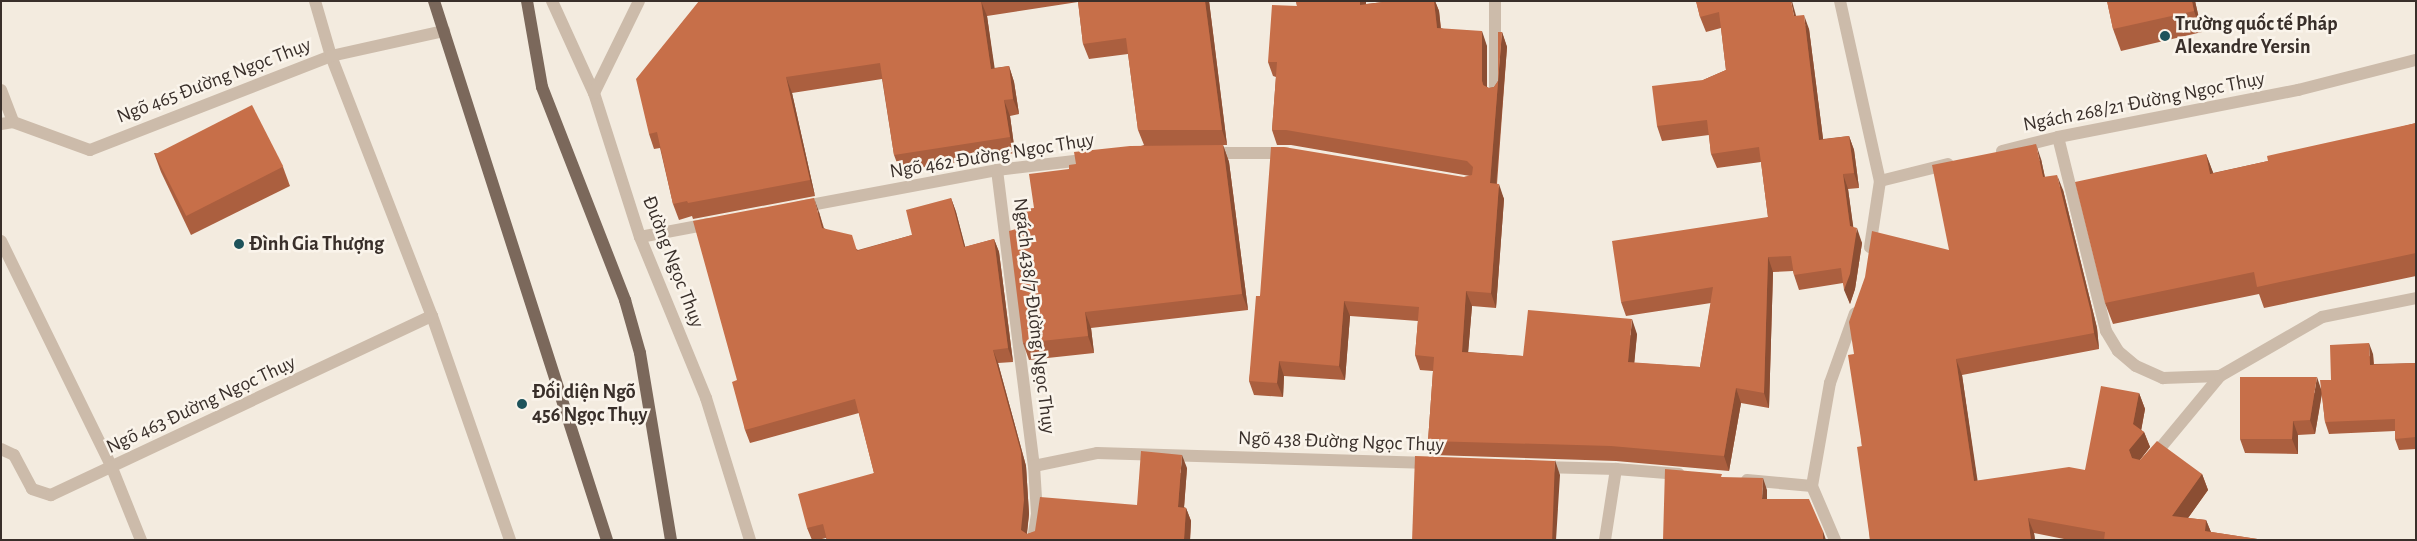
<!DOCTYPE html>
<meta charset="utf-8">
<style>
body{margin:0}
#map{position:relative;width:2417px;height:541px;overflow:hidden;background:#f3ebdf;font-family:"Alegreya Sans",sans-serif}
div>[style]{position:absolute}
[style*='--x']{left:calc(var(--x)*1px);top:calc(var(--y)*1px);width:calc(var(--w)*1px);rotate:calc(var(--a)*1deg)}
.minor>*{height:12px;margin:-6px;padding:0 6px;transform-origin:6px;border-radius:6px;background:#cba}
.major>*{height:12px;margin:-6px;padding:0 6px;transform-origin:6px;border-radius:6px;background:#7b685b}
.wall>*{inset:0;background:#ab5f3f}
.shaded-wall>*{inset:0;background:#8b4e33}
.building>*{inset:0;background:#c76f49;transform-origin:0 0}
.dots>*{width:14px;height:14px;translate:-50% -50%;box-sizing:border-box;border:2px solid #faf4eb;border-radius:50%}
span{translate:-50% -50%;white-space:nowrap;text-align:center;line-height:1.15;-webkit-text-stroke:5px #faf4eb;paint-order:stroke}
.poi-label{font-size:20px;color:#392f2a;font-weight:700}
.left{translate:0 -50%;text-align:left}
.street-label{font-size:20px;color:#392f2a}
.frame{position:absolute;inset:0;border:2px solid #392f2a;pointer-events:none}
</style>
<div id="map">
<div class="minor">
<i style="--x:315;--y:1;--w:57;--a:73.8"></i>
<i style="--x:331;--y:56;--w:279;--a:68.8"></i>
<i style="--x:432;--y:316;--w:237;--a:70.8"></i>
<i style="--x:552;--y:1;--w:101;--a:65.5"></i>
<i style="--x:594;--y:93;--w:151;--a:72.3"></i>
<i style="--x:640;--y:237;--w:174;--a:67.7"></i>
<i style="--x:706;--y:398;--w:149;--a:72.8"></i>
<i style="--x:1840;--y:1;--w:184;--a:77.5"></i>
<i style="--x:1880;--y:181;--w:67;--a:98.6"></i>
<i style="--x:1;--y:90;--w:34;--a:69"></i>
<i style="--x:594;--y:93;--w:102;--a:-63.9"></i>
<i style="--x:1495;--y:95;--w:94;--a:-90"></i>
<i style="--x:1;--y:124;--w:12;--a:-9"></i>
<i style="--x:13;--y:122;--w:82;--a:20"></i>
<i style="--x:90;--y:150;--w:259;--a:-21.3"></i>
<i style="--x:331;--y:56;--w:116;--a:-12.5"></i>
<i style="--x:2058;--y:137;--w:200;--a:76.1"></i>
<i style="--x:2106;--y:331;--w:23;--a:59"></i>
<i style="--x:2118;--y:351;--w:23;--a:40"></i>
<i style="--x:2136;--y:366;--w:30;--a:24"></i>
<i style="--x:2163;--y:378;--w:57;--a:-2"></i>
<i style="--x:2002;--y:151;--w:58;--a:-14"></i>
<i style="--x:2058;--y:137;--w:245;--a:-11.1"></i>
<i style="--x:2298;--y:90;--w:122;--a:-14.3"></i>
<i style="--x:1211;--y:153;--w:75;--a:0"></i>
<i style="--x:997;--y:170;--w:298;--a:82.9"></i>
<i style="--x:1034;--y:466;--w:48;--a:86.4"></i>
<i style="--x:1037;--y:514;--w:26;--a:99"></i>
<i style="--x:1880;--y:181;--w:70;--a:-14"></i>
<i style="--x:800;--y:207;--w:200;--a:-10.6"></i>
<i style="--x:997;--y:170;--w:95;--a:-6.7"></i>
<i style="--x:640;--y:237;--w:70;--a:-10.7"></i>
<i style="--x:1;--y:241;--w:253;--a:63.9"></i>
<i style="--x:112;--y:468;--w:78;--a:68.1"></i>
<i style="--x:1;--y:449;--w:14;--a:25"></i>
<i style="--x:14;--y:455;--w:38;--a:62"></i>
<i style="--x:32;--y:489;--w:20;--a:18"></i>
<i style="--x:51;--y:495;--w:421;--a:-25.2"></i>
<i style="--x:2152;--y:458;--w:107;--a:-50.3"></i>
<i style="--x:2220;--y:376;--w:118;--a:-30"></i>
<i style="--x:2322;--y:317;--w:96;--a:-11.4"></i>
<i style="--x:1034;--y:466;--w:64;--a:-11.7"></i>
<i style="--x:1097;--y:453;--w:333;--a:1.7"></i>
<i style="--x:1542;--y:467;--w:74;--a:1.5"></i>
<i style="--x:1616;--y:469;--w:63;--a:4.5"></i>
<i style="--x:1747;--y:480;--w:65;--a:5.3"></i>
<i style="--x:1605;--y:540;--w:72;--a:-81.2"></i>
<i style="--x:1835;--y:540;--w:59;--a:-113.1"></i>
<i style="--x:1812;--y:486;--w:105;--a:-80.1"></i>
<i style="--x:1830;--y:383;--w:74;--a:-70.3"></i>
</div>
<div class="major">
<i style="--x:434;--y:1;--w:566;--a:72.21"></i>
<i style="--x:527;--y:1;--w:87;--a:80.1"></i>
<i style="--x:542;--y:87;--w:229;--a:68.7"></i>
<i style="--x:625;--y:300;--w:55;--a:74.2"></i>
<i style="--x:640;--y:353;--w:190;--a:80.6"></i>
</div>
<div class="wall">
<i style="clip-path:polygon(699px 1px,1209px 1px,1227px 145px,1223px 145px,1229px 162px,1248px 310px,1091px 328px,1094px 353px,1029px 360px,1023px 343px,1016px 229px,1034px 208px,1069px 169px,1144px 145px,1138px 130px,1128px 54px,1089px 59px,1083px 44px,1078px 2px,987px 16px,994px 68px,1009px 66px,1014px 82px,1019px 114px,1010px 116px,1015px 153px,900px 171px,894px 155px,882px 79px,792px 93px,815px 196px,693px 219px,692px 216px,679px 220px,673px 204px,660px 148px,654px 149px,649px 134px)"></i>
<i style="clip-path:polygon(1296px 1px,1366px 1px,1366px 4px,1392px 1px,1435px 1px,1439px 11px,1441px 28px,1487px 46px,1487px 87px,1489px 88px,1494px 87px,1498px 81px,1502px 32px,1507px 47px,1497px 184px,1504px 199px,1496px 308px,1472px 306px,1468px 352px,1523px 356px,1637px 334px,1634px 363px,1700px 367px,1711px 303px,1626px 316px,1621px 302px,1768px 217px,1761px 162px,1717px 168px,1711px 154px,1709px 135px,1662px 141px,1657px 126px,1703px 80px,1726px 70px,1721px 28px,1706px 32px,1700px 17px,1696px 1px,1796px 16px,1809px 29px,1823px 139px,1849px 136px,1854px 150px,1859px 188px,1848px 189px,1853px 227px,1862px 243px,1855px 289px,1850px 304px,1843px 283px,1799px 290px,1794px 275px,1793px 271px,1773px 272px,1769px 408px,1741px 403px,1729px 471px,1616px 461px,1433px 455px,1428px 441px,1433px 371px,1420px 370px,1415px 355px,1418px 321px,1350px 316px,1345px 380px,1284px 376px,1283px 397px,1254px 395px,1249px 381px,1260px 296px,1464px 177px,1470px 176px,1291px 145px,1277px 145px,1272px 130px,1276px 77px,1273px 76px,1268px 62px,1297px 6px)"></i>
<i style="clip-path:polygon(2107px 1px,2195px 1px,2202px 32px,2121px 51px,2113px 29px)"></i>
<i style="clip-path:polygon(2416px 123px,2416px 276px,2264px 308px,2259px 294px,2113px 324px,2105px 303px,2206px 154px,2213px 173px,2268px 161px)"></i>
<i style="clip-path:polygon(154px 153px,283px 167px,290px 186px,191px 235px,161px 172px)"></i>
<i style="clip-path:polygon(2041px 159px,2045px 177px,2063px 190px,2097px 328px,2099px 349px,1962px 375px,1977px 481px,2085px 470px,2139px 393px,2145px 409px,2141px 430px,2144px 432px,2150px 447px,2140px 460px,2202px 474px,2208px 490px,2188px 518px,2206px 520px,2211px 532px,2264px 540px,2069px 540px,2034px 533px,2035px 540px,1870px 540px,1854px 354px)"></i>
<i style="clip-path:polygon(951px 198px,956px 212px,965px 247px,994px 239px,999px 252px,1013px 362px,998px 363px,1026px 466px,1029px 514px,1027px 534px,1137px 505px,1187px 468px,1184px 507px,1186px 508px,1191px 521px,1190px 540px,827px 540px,826px 538px,818px 540px,812px 540px,807px 528px,874px 473px,859px 413px,750px 443px,745px 430px,737px 380px,819px 212px,824px 228px,858px 250px,912px 235px)"></i>
<i style="clip-path:polygon(2373px 354px,2374px 364px,2416px 363px,2416px 449px,2399px 450px,2395px 439px,2395px 431px,2329px 434px,2325px 422px,2322px 394px,2315px 434px,2298px 435px,2298px 454px,2245px 453px,2240px 439px,2321px 389px,2331px 380px)"></i>
</div>
<div class="shaded-wall">
<i style="clip-path:polygon(981px 1px,987px 16px,997px 84px,991px 69px)"></i>
<i style="clip-path:polygon(1205px 1px,1209px 1px,1227px 145px,1222px 130px)"></i>
<i style="clip-path:polygon(1360px 1px,1366px 1px,1366px 2px,1365px 20px,1360px 5px)"></i>
<i style="clip-path:polygon(1434px 1px,1435px 1px,1439px 11px,1442px 42px,1437px 28px)"></i>
<i style="clip-path:polygon(1791px 1px,1792px 1px,1800px 30px,1794px 16px)"></i>
<i style="clip-path:polygon(2192px 1px,2195px 1px,2202px 32px,2194px 11px)"></i>
<i style="clip-path:polygon(1804px 15px,1809px 29px,1825px 154px,1819px 140px)"></i>
<i style="clip-path:polygon(1482px 31px,1487px 46px,1487px 95px,1482px 81px)"></i>
<i style="clip-path:polygon(1502px 32px,1507px 47px,1495px 198px,1490px 183px)"></i>
<i style="clip-path:polygon(1009px 66px,1014px 82px,1019px 114px,1013px 99px)"></i>
<i style="clip-path:polygon(786px 77px,792px 93px,815px 196px,810px 180px)"></i>
<i style="clip-path:polygon(1004px 100px,1010px 116px,1015px 153px,1010px 137px)"></i>
<i style="clip-path:polygon(1849px 136px,1854px 150px,1859px 188px,1854px 173px)"></i>
<i style="clip-path:polygon(2036px 144px,2041px 159px,2048px 193px,2043px 177px)"></i>
<i style="clip-path:polygon(1223px 145px,1229px 162px,1248px 310px,1242px 294px)"></i>
<i style="clip-path:polygon(2206px 154px,2214px 175px,2210px 174px)"></i>
<i style="clip-path:polygon(1843px 174px,1848px 189px,1855px 239px,1857px 228px,1862px 243px,1855px 289px,1850px 304px,1844px 290px,1850px 226px)"></i>
<i style="clip-path:polygon(2057px 175px,2063px 190px,2097px 328px,2099px 349px,2094px 333px)"></i>
<i style="clip-path:polygon(1499px 184px,1504px 199px,1496px 308px,1491px 293px)"></i>
<i style="clip-path:polygon(814px 198px,819px 212px,827px 242px,822px 228px)"></i>
<i style="clip-path:polygon(951px 198px,956px 212px,969px 261px,964px 247px)"></i>
<i style="clip-path:polygon(994px 239px,999px 252px,1013px 362px,1008px 348px)"></i>
<i style="clip-path:polygon(1768px 257px,1773px 272px,1769px 408px,1764px 393px)"></i>
<i style="clip-path:polygon(1466px 291px,1472px 306px,1467px 366px,1462px 352px)"></i>
<i style="clip-path:polygon(1344px 301px,1350px 316px,1345px 380px,1339px 366px)"></i>
<i style="clip-path:polygon(1085px 312px,1091px 328px,1094px 353px,1088px 336px)"></i>
<i style="clip-path:polygon(1632px 319px,1637px 334px,1633px 377px,1628px 362px)"></i>
<i style="clip-path:polygon(2369px 343px,2373px 354px,2374px 376px,2370px 365px)"></i>
<i style="clip-path:polygon(993px 350px,998px 363px,1026px 466px,1029px 514px,1026px 540px,1021px 530px)"></i>
<i style="clip-path:polygon(1956px 359px,1962px 375px,1980px 497px,1974px 481px)"></i>
<i style="clip-path:polygon(1279px 361px,1284px 376px,1283px 397px,1277px 383px)"></i>
<i style="clip-path:polygon(2317px 377px,2322px 392px,2315px 434px,2310px 420px)"></i>
<i style="clip-path:polygon(1736px 388px,1741px 403px,1729px 471px,1724px 456px)"></i>
<i style="clip-path:polygon(2139px 393px,2145px 409px,2140px 437px,2144px 432px,2150px 447px,2135px 466px,2137px 474px,2129px 450px,2133px 424px)"></i>
<i style="clip-path:polygon(2293px 421px,2298px 435px,2298px 454px,2292px 439px)"></i>
<i style="clip-path:polygon(1182px 455px,1187px 468px,1183px 521px,1178px 507px)"></i>
<i style="clip-path:polygon(1555px 460px,1560px 475px,1556px 540px,1549px 540px)"></i>
<i style="clip-path:polygon(2202px 474px,2208px 490px,2178px 532px,2172px 516px)"></i>
<i style="clip-path:polygon(1763px 478px,1767px 490px,1767px 511px,1762px 499px)"></i>
<i style="clip-path:polygon(1186px 508px,1191px 521px,1190px 540px,1184px 540px)"></i>
<i style="clip-path:polygon(2028px 518px,2034px 533px,2035px 540px,2031px 540px)"></i>
<i style="clip-path:polygon(2206px 520px,2212px 535px,2205px 531px)"></i>
<i style="clip-path:polygon(1823px 531px,1826px 540px,1823px 540px)"></i>
</div>
<div class="building">
<i style="clip-path:polygon(699px 1px,981px 1px,991px 69px,1009px 66px,1013px 99px,1004px 100px,1010px 137px,894px 155px,880px 63px,786px 77px,810px 180px,688px 203px,687px 201px,673px 204px,657px 132px,649px 134px,636px 79px)"></i>
<i style="clip-path:polygon(1078px 1px,1205px 1px,1222px 130px,1138px 130px,1126px 38px,1083px 44px)"></i>
<i style="clip-path:polygon(1296px 1px,1360px 1px,1360px 5px,1391px 1px,1434px 1px,1437px 28px,1482px 31px,1482px 81px,1483px 85px,1489px 88px,1494px 87px,1498px 81px,1498px 32px,1502px 32px,1490px 183px,1499px 184px,1491px 293px,1466px 291px,1462px 352px,1523px 356px,1528px 310px,1632px 319px,1628px 362px,1700px 367px,1713px 287px,1621px 302px,1612px 241px,1768px 217px,1759px 147px,1711px 154px,1707px 120px,1657px 126px,1652px 86px,1703px 80px,1726px 70px,1719px 12px,1700px 17px,1696px 1px,1791px 1px,1794px 16px,1804px 15px,1819px 140px,1849px 136px,1854px 173px,1843px 174px,1850px 226px,1857px 228px,1850px 274px,1844px 290px,1841px 268px,1794px 275px,1791px 256px,1768px 257px,1764px 393px,1736px 388px,1724px 456px,1611px 446px,1428px 441px,1434px 357px,1415px 355px,1419px 307px,1344px 301px,1339px 366px,1279px 361px,1277px 383px,1249px 381px,1256px 296px,1260px 296px,1271px 147px,1284px 147px,1464px 177px,1472px 175px,1473px 167px,1467px 161px,1286px 130px,1272px 130px,1277px 62px,1268px 62px,1272px 5px,1297px 6px)"></i>
<i style="clip-path:polygon(2107px 1px,2192px 1px,2194px 11px,2113px 29px)"></i>
<i style="left:252px;top:105px;width:69px;height:109px;rotate:63deg"></i>
<i style="clip-path:polygon(2416px 123px,2416px 253px,2257px 287px,2254px 272px,2105px 303px,2075px 182px,2206px 154px,2210px 174px,2268px 161px,2267px 156px)"></i>
<i style="clip-path:polygon(2036px 144px,2043px 177px,2057px 175px,2091px 312px,2094px 333px,1956px 359px,1974px 481px,2069px 467px,2085px 470px,2101px 386px,2139px 393px,2133px 424px,2144px 432px,2129px 450px,2132px 458px,2140px 460px,2157px 441px,2202px 474px,2172px 516px,2206px 520px,2205px 531px,2264px 540px,2104px 540px,2105px 532px,2028px 518px,2031px 540px,1870px 540px,1857px 447px,1862px 446px,1848px 355px,1854px 354px,1849px 322px,1865px 277px,1872px 231px,1949px 250px,1932px 165px)"></i>
<i style="clip-path:polygon(1223px 145px,1242px 294px,1085px 312px,1088px 336px,1023px 343px,1009px 231px,1016px 229px,1014px 210px,1034px 208px,1029px 174px,1069px 169px,1069px 165px,1076px 164px,1074px 152px,1130px 146px)"></i>
<i style="clip-path:polygon(814px 198px,822px 228px,852px 235px,857px 251px,912px 235px,906px 210px,951px 198px,964px 247px,994px 239px,1008px 348px,993px 350px,1021px 452px,1024px 500px,1021px 530px,1027px 534px,1035px 531px,1040px 497px,1137px 505px,1141px 451px,1182px 455px,1178px 507px,1186px 508px,1184px 540px,827px 540px,823px 524px,807px 528px,798px 494px,874px 473px,855px 399px,745px 430px,732px 382px,737px 380px,693px 221px)"></i>
<i style="clip-path:polygon(2369px 343px,2370px 365px,2416px 363px,2416px 437px,2395px 439px,2395px 419px,2325px 422px,2320px 380px,2331px 380px,2330px 345px)"></i>
<i style="clip-path:polygon(2240px 377px,2317px 377px,2310px 420px,2293px 421px,2292px 439px,2240px 439px)"></i>
<i style="left:1415px;top:456px;width:140px;height:84px;rotate:2deg"></i>
<i style="clip-path:polygon(1665px 469px,1722px 474px,1721px 477px,1763px 478px,1762px 499px,1809px 499px,1823px 531px,1823px 540px,1663px 540px)"></i>
</div>
<div class="dots">
<i style="left:2165px;top:36px;background:#1e535b"></i>
<i style="left:239px;top:244px;background:#1e535b"></i>
<i style="left:522px;top:404px;background:#1e535b"></i>
</div>
<div class="poi-label">
<span class="left" style="left:2175px;top:36px">Trường quốc tế Pháp<br>Alexandre Yersin</span>
<span class="left" style="left:249px;top:244px">Đình Gia Thượng</span>
<span class="left" style="left:532px;top:404px">Đối diện Ngõ<br>456 Ngọc Thụy</span>
</div>
<div class="street-label">
<span style="left:214px;top:81px;rotate:-21deg">Ngõ 465 Đường Ngọc Thụy</span>
<span style="left:2144px;top:102px;rotate:-11deg">Ngách 268/21 Đường Ngọc Thụy</span>
<span style="left:992px;top:156px;rotate:-9deg">Ngõ 462 Đường Ngọc Thụy</span>
<span style="left:673px;top:262px;rotate:69deg">Đường Ngọc Thụy</span>
<span style="left:1034px;top:316px;rotate:83deg">Ngách 438/7 Đường Ngọc Thụy</span>
<span style="left:201px;top:405px;rotate:-25deg">Ngõ 463 Đường Ngọc Thụy</span>
<span style="left:1341px;top:442px;rotate:2deg">Ngõ 438 Đường Ngọc Thụy</span>
</div>
<div class="frame"></div>
</div>
